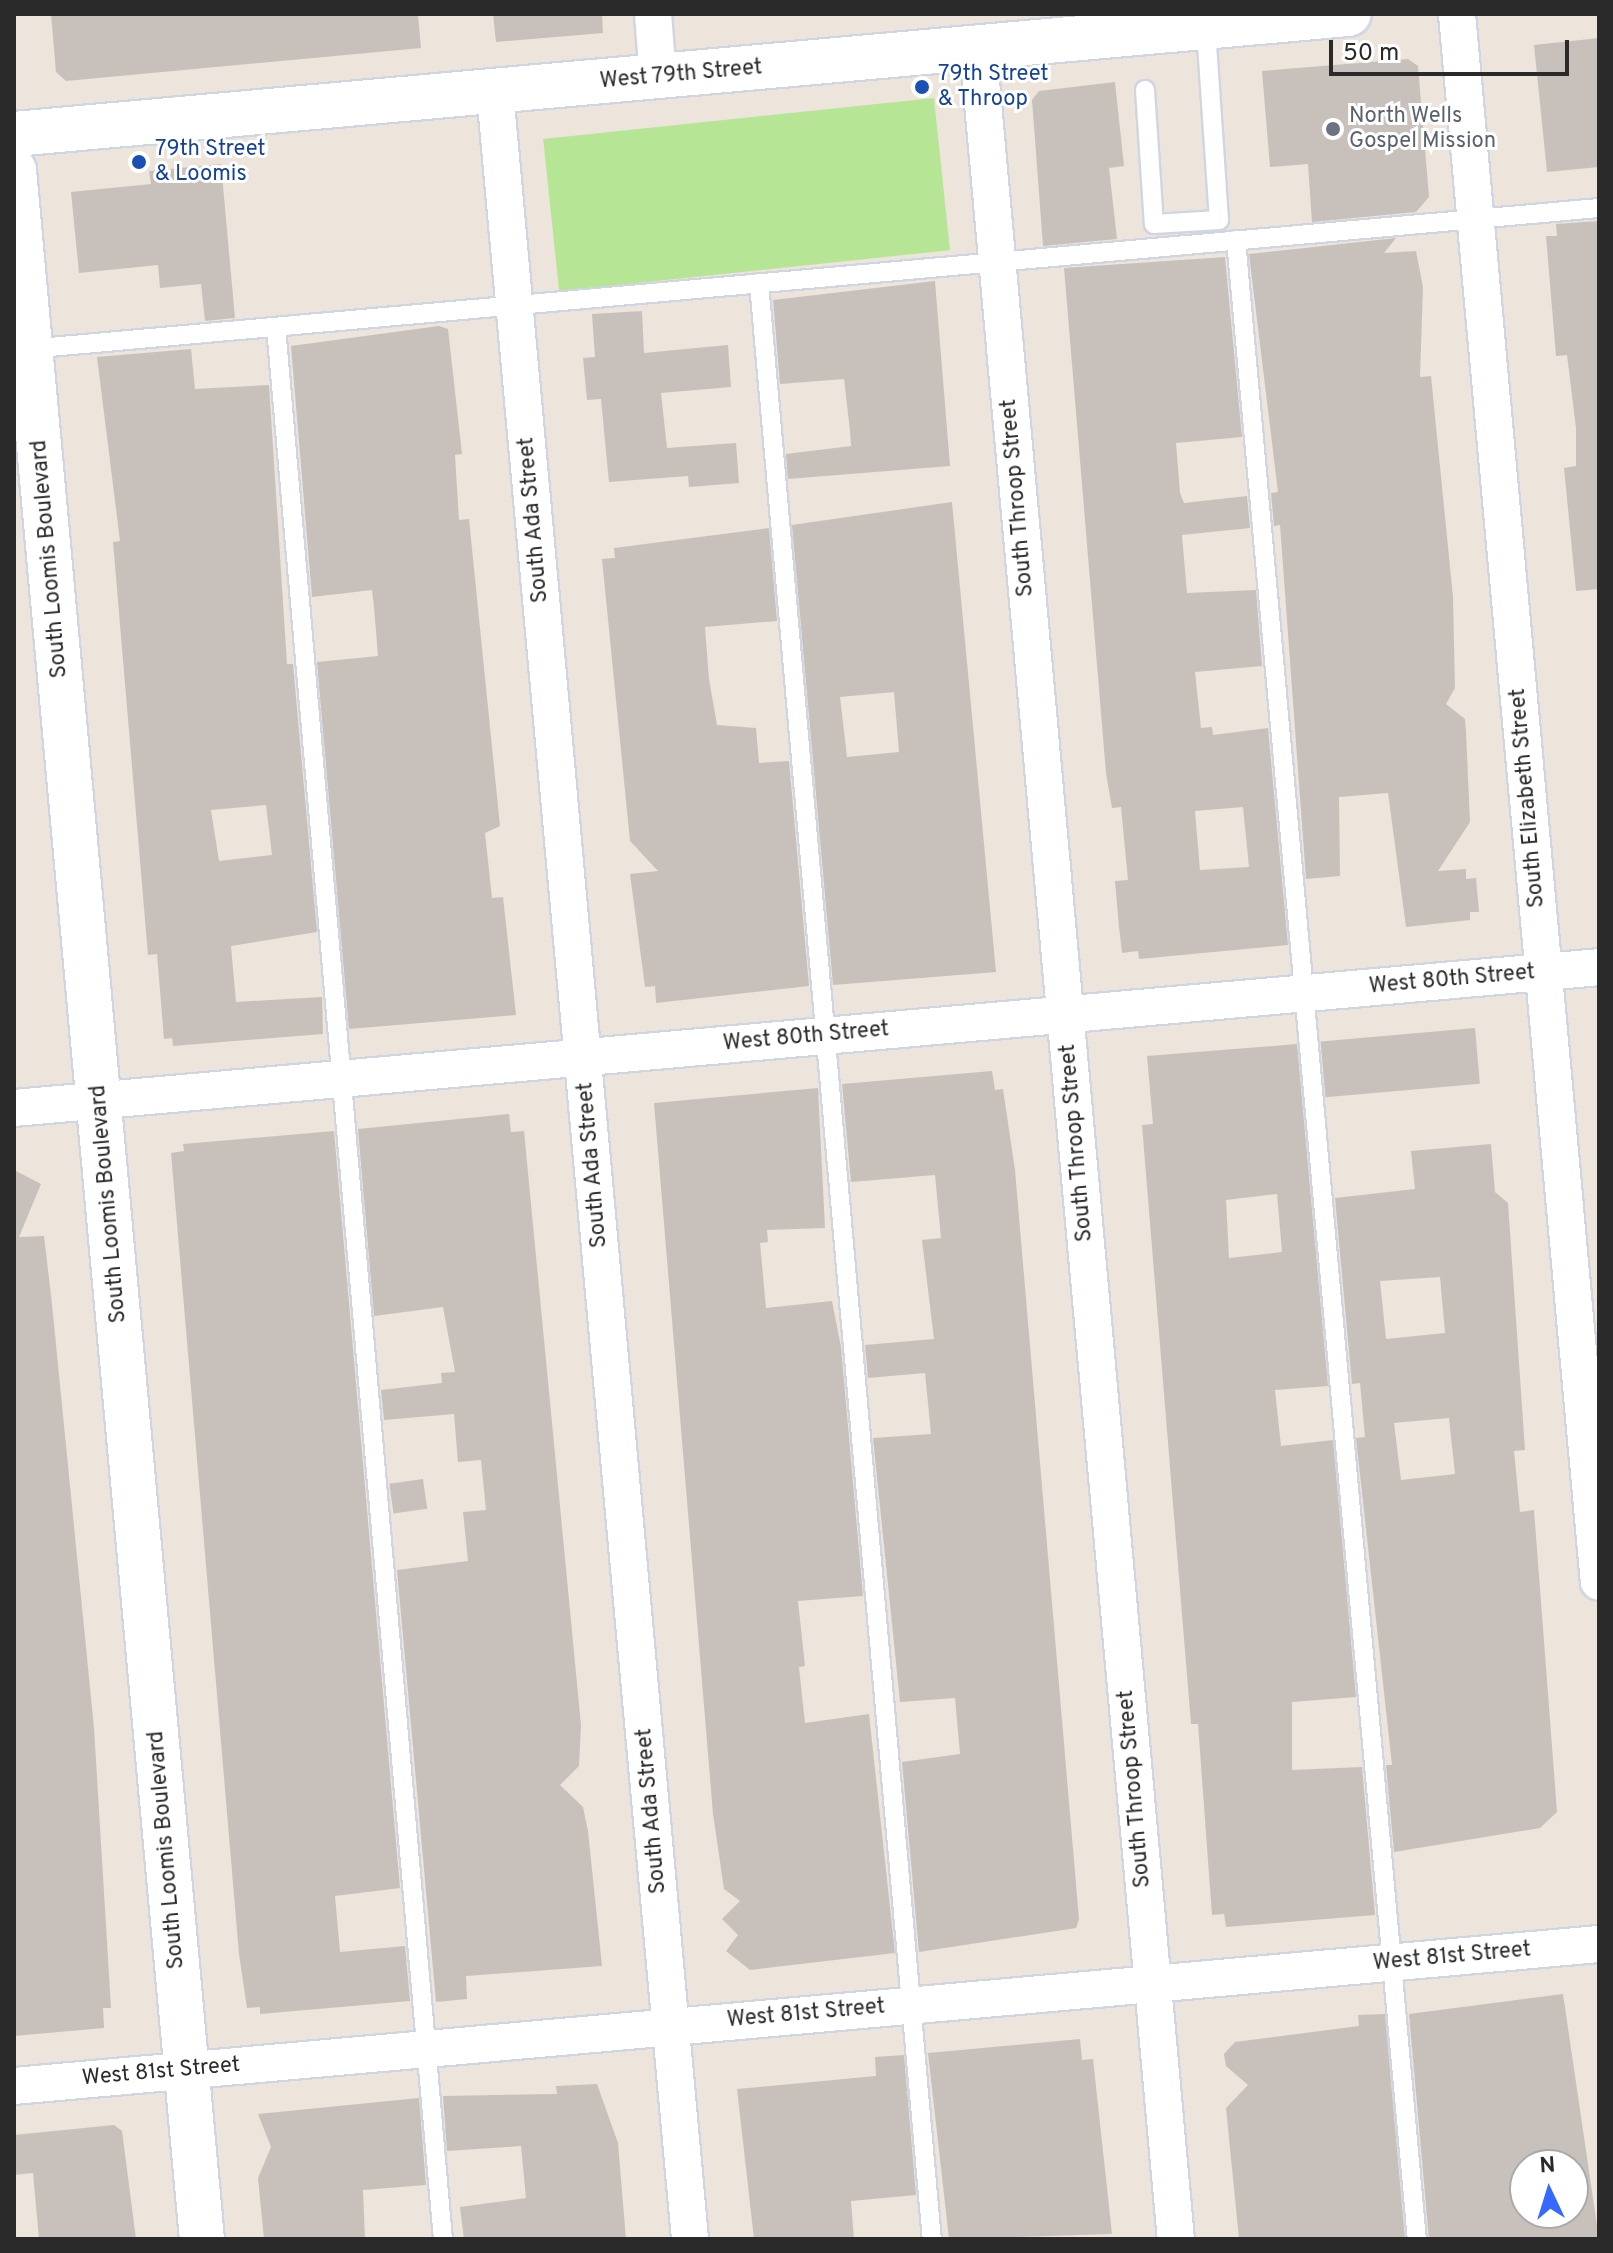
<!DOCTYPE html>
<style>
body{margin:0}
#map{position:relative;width:1613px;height:2253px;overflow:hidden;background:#ede4db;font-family:Overpass,sans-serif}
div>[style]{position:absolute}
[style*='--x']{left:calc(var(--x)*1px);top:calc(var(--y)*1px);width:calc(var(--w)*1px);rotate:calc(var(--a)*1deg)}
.green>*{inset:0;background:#b6e695;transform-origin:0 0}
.building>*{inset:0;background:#c8c1bb;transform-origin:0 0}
.roads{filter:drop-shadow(2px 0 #d0d5e3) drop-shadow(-2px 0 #d0d5e3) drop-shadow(0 2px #d0d5e3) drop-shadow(0 -2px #d0d5e3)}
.lane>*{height:18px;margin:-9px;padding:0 9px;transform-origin:9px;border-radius:9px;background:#fff}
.street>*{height:36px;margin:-18px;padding:0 18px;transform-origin:18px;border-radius:18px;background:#fff}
.secondary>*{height:44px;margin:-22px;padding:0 22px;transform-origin:22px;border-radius:22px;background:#fff}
.dots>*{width:22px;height:22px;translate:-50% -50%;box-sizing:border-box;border:4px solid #fff;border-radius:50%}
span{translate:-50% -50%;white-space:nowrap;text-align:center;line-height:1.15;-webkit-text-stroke:6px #fff;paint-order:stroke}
.transit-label{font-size:22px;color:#164399}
.left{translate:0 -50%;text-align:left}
.street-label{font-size:22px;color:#2a2a2a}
.worship-label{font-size:22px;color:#5b616d}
.frame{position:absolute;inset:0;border:16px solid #2a2a2a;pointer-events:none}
.north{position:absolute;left:1509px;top:2149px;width:80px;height:80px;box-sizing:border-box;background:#fff;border:2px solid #aaa;border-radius:50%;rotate:356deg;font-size:22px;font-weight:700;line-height:32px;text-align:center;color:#2a2a2a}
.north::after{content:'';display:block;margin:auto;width:28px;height:36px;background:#3569ff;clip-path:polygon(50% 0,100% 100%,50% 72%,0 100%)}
.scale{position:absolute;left:1329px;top:40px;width:240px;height:36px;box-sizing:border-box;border:4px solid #2a2a2a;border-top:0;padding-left:10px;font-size:24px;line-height:28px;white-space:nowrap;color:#2a2a2a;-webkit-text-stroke:6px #fff;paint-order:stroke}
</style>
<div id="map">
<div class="green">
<i style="left:934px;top:98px;width:153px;height:393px;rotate:84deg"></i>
</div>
<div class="building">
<i style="clip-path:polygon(51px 14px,418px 14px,421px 48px,66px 81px,56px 72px)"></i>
<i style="clip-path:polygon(493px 14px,602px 14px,603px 33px,496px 42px)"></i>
<i style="clip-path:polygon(1599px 38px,1599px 167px,1547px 172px,1534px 45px)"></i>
<i style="clip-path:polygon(1408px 59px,1418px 66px,1429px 197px,1416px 212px,1312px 222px,1308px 164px,1270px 167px,1262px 71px)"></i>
<i style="clip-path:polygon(1115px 82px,1124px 166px,1109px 168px,1117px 239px,1043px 246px,1032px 100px,1039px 91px)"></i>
<i style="clip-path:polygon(221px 164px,235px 318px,205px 321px,201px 284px,160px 288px,158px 265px,79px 273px,71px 192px,151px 184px,149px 171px)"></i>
<i style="clip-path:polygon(1599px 221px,1599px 589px,1576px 591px,1564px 468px,1576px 466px,1576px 428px,1567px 355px,1556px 356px,1546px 236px,1557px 236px,1556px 224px)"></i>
<i style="clip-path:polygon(1396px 238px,1384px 253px,1416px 251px,1423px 287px,1420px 377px,1431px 376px,1453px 597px,1455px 688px,1446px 704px,1465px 719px,1466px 732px,1470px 822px,1438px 871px,1466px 869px,1466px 879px,1476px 878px,1479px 912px,1470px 912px,1470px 920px,1406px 927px,1388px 793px,1339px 797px,1340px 876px,1306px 879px,1280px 525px,1274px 526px,1271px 493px,1278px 492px,1249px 254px)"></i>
<i style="clip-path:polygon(evenodd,1225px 257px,1242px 437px,1176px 443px,1180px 493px,1184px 503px,1247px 496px,1250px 528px,1182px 535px,1187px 593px,1256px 590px,1262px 666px,1195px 672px,1201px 728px,1212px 727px,1213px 735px,1268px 728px,1288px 945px,1139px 959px,1138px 951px,1122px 953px,1119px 927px,1115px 881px,1128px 880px,1121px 807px,1112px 808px,1106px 773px,1064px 268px,1225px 257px,1243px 807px,1249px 867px,1200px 870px,1195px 811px,1243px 807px)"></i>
<i style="clip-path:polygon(935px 281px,950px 466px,788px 479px,786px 454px,851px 446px,850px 431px,844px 379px,780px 384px,773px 300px)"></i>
<i style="clip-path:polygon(642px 311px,644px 353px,728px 345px,731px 387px,661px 393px,667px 448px,736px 443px,739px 483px,689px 487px,688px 476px,609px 482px,601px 399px,587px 400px,583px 358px,595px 357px,592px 314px)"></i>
<i style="clip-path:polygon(439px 326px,448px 329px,462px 454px,455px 455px,459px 520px,469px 519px,500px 826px,485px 833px,492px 898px,503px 897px,516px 1015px,349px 1029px,317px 662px,378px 656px,374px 607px,372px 590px,312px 597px,291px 346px)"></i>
<i style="clip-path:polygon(evenodd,191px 349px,195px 389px,269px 385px,287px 664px,293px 664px,317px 932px,231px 946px,236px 1002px,322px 997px,323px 1034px,173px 1046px,172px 1038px,164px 1039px,157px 954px,148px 955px,113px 542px,120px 541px,97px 357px,191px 349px,266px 805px,272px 855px,219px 861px,211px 810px,266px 805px)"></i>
<i style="clip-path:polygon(evenodd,952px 502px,996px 972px,833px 985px,792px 525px,952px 502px,894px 692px,899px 752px,847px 757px,840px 697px,894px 692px)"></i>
<i style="clip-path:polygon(769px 528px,777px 621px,705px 627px,709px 679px,717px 725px,756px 728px,759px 763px,789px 761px,809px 986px,656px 1003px,655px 986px,645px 987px,630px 874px,658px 871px,630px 841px,602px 559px,615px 558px,614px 548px)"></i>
<i style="left:1475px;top:1028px;width:56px;height:155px;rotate:85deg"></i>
<i style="clip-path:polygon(evenodd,1297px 1044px,1328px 1386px,1275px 1390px,1281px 1446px,1333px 1440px,1356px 1697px,1292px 1702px,1292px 1770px,1362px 1767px,1375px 1915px,1226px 1927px,1224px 1914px,1212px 1915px,1198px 1724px,1191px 1724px,1142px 1125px,1153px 1124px,1147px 1056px,1297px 1044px,1277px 1194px,1282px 1252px,1229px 1258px,1226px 1200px,1277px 1194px)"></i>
<i style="clip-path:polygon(992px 1071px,995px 1090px,1003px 1089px,1015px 1170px,1079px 1919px,1076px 1928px,919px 1952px,902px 1762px,960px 1754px,955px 1698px,900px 1702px,873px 1438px,931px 1434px,925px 1373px,868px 1378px,865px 1345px,934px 1339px,922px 1240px,941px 1238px,935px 1175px,851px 1182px,842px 1084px)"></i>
<i style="clip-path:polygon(818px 1088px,825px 1228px,767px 1230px,768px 1242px,760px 1243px,766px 1308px,832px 1301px,841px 1347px,863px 1596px,798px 1601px,805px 1666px,799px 1667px,805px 1723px,869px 1714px,895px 1953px,750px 1970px,726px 1951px,738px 1935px,722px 1919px,740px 1901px,724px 1889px,713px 1814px,654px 1103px)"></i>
<i style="clip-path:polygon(509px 1114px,511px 1132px,524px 1131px,581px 1725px,579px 1766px,560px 1785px,583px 1807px,588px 1831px,602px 1966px,466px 1976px,467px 1999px,436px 2002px,397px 1570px,468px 1561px,463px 1512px,486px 1510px,481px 1460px,458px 1462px,454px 1414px,384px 1420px,381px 1390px,442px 1383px,441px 1373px,455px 1372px,443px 1307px,374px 1316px,358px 1129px)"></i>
<i style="clip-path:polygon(334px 1131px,400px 1888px,335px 1896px,340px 1952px,405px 1946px,410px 2001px,260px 2014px,260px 2007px,247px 2008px,239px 1954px,171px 1153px,184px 1151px,183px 1144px)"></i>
<i style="clip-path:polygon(evenodd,1491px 1144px,1495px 1192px,1508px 1203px,1525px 1450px,1514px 1451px,1520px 1512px,1534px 1510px,1557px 1812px,1540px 1828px,1394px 1852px,1386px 1765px,1392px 1765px,1356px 1438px,1365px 1437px,1360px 1383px,1352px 1384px,1335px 1198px,1415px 1189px,1411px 1151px,1491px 1144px,1440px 1277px,1445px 1333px,1386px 1339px,1380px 1281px,1440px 1277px,1491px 1144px,1449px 1418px,1455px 1474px,1401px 1480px,1394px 1423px,1449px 1418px)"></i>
<i style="clip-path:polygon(14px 1170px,41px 1184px,19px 1237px,44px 1236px,52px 1304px,94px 1728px,111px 2008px,103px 2008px,104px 2028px,14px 2036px)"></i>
<i style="left:423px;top:1479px;width:30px;height:34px;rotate:82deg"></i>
<i style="clip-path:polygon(evenodd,1563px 1994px,1599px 2239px,1429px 2239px,1409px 2014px,1563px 1994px,1525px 2165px,1573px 2165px,1573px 2213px,1525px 2213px,1525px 2165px)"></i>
<i style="clip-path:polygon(1385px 2014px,1405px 2239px,1239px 2239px,1226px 2108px,1248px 2085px,1226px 2066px,1224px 2054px,1235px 2042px,1359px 2026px,1358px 2015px)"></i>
<i style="clip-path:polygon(1080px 2039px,1082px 2060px,1093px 2059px,1112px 2234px,949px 2239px,928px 2053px)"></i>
<i style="clip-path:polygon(904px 2055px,916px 2195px,851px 2201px,854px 2239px,754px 2239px,737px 2089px,876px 2076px,875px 2057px)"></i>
<i style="clip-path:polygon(597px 2084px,618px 2143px,626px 2239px,464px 2239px,460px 2207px,526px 2198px,521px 2146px,447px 2151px,443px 2096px,557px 2094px,556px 2086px)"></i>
<i style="clip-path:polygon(419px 2098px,426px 2185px,363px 2190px,365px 2239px,264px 2239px,258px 2178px,271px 2147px,258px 2114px)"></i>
<i style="clip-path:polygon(114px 2125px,122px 2131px,136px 2239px,39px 2239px,33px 2173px,14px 2175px,14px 2135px)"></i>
</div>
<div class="roads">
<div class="lane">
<i style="--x:1145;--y:90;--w:134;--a:86.2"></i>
<i style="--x:1154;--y:224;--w:65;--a:-3.5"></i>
<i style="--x:1219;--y:220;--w:193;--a:-93.9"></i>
<i style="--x:1236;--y:240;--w:2007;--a:84.83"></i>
<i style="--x:759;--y:283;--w:1964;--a:84.95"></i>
<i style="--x:276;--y:327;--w:1919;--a:85.01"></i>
<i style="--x:28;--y:349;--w:1577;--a:-5.13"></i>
</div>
<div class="street">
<i style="--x:653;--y:14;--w:63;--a:85.5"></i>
<i style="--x:1457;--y:14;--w:1574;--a:84.83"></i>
<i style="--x:978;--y:48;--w:2200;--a:84.84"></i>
<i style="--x:495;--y:92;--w:2156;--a:84.81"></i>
<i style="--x:14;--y:1108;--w:1591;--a:-5.08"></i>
<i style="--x:14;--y:2086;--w:1591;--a:-5.12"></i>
</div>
<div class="secondary">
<i style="--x:14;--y:134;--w:1340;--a:-5.14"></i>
<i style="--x:14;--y:170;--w:2078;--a:84.81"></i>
</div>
</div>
<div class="dots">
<i style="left:922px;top:87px;background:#1a4fb4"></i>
<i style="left:1333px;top:129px;background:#6b7280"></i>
<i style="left:139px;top:162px;background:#1a4fb4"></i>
</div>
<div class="transit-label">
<span class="left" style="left:938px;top:87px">79th Street<br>&amp; Throop</span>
<span class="left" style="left:155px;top:162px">79th Street<br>&amp; Loomis</span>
</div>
<div class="street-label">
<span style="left:681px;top:75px;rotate:-5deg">West 79th Street</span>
<span style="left:1018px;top:498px;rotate:-95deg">South Throop Street</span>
<span style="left:534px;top:520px;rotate:-95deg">South Ada Street</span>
<span style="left:50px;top:559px;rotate:-95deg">South Loomis Boulevard</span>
<span style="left:1528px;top:798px;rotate:-95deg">South Elizabeth Street</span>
<span style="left:1452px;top:980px;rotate:-5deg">West 80th Street</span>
<span style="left:806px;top:1037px;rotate:-5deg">West 80th Street</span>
<span style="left:1077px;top:1143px;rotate:-95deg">South Throop Street</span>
<span style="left:593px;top:1165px;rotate:-95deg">South Ada Street</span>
<span style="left:109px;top:1204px;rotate:-95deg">South Loomis Boulevard</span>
<span style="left:1135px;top:1789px;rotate:-95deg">South Throop Street</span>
<span style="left:652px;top:1811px;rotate:-95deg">South Ada Street</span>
<span style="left:167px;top:1850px;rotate:-95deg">South Loomis Boulevard</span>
<span style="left:1452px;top:1957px;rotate:-5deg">West 81st Street</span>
<span style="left:806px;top:2014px;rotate:-5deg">West 81st Street</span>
<span style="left:161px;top:2072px;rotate:-5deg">West 81st Street</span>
</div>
<div class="worship-label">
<span class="left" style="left:1349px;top:129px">North Wells<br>Gospel Mission</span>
</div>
<div class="frame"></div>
<div class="north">N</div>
<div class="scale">50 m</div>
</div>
